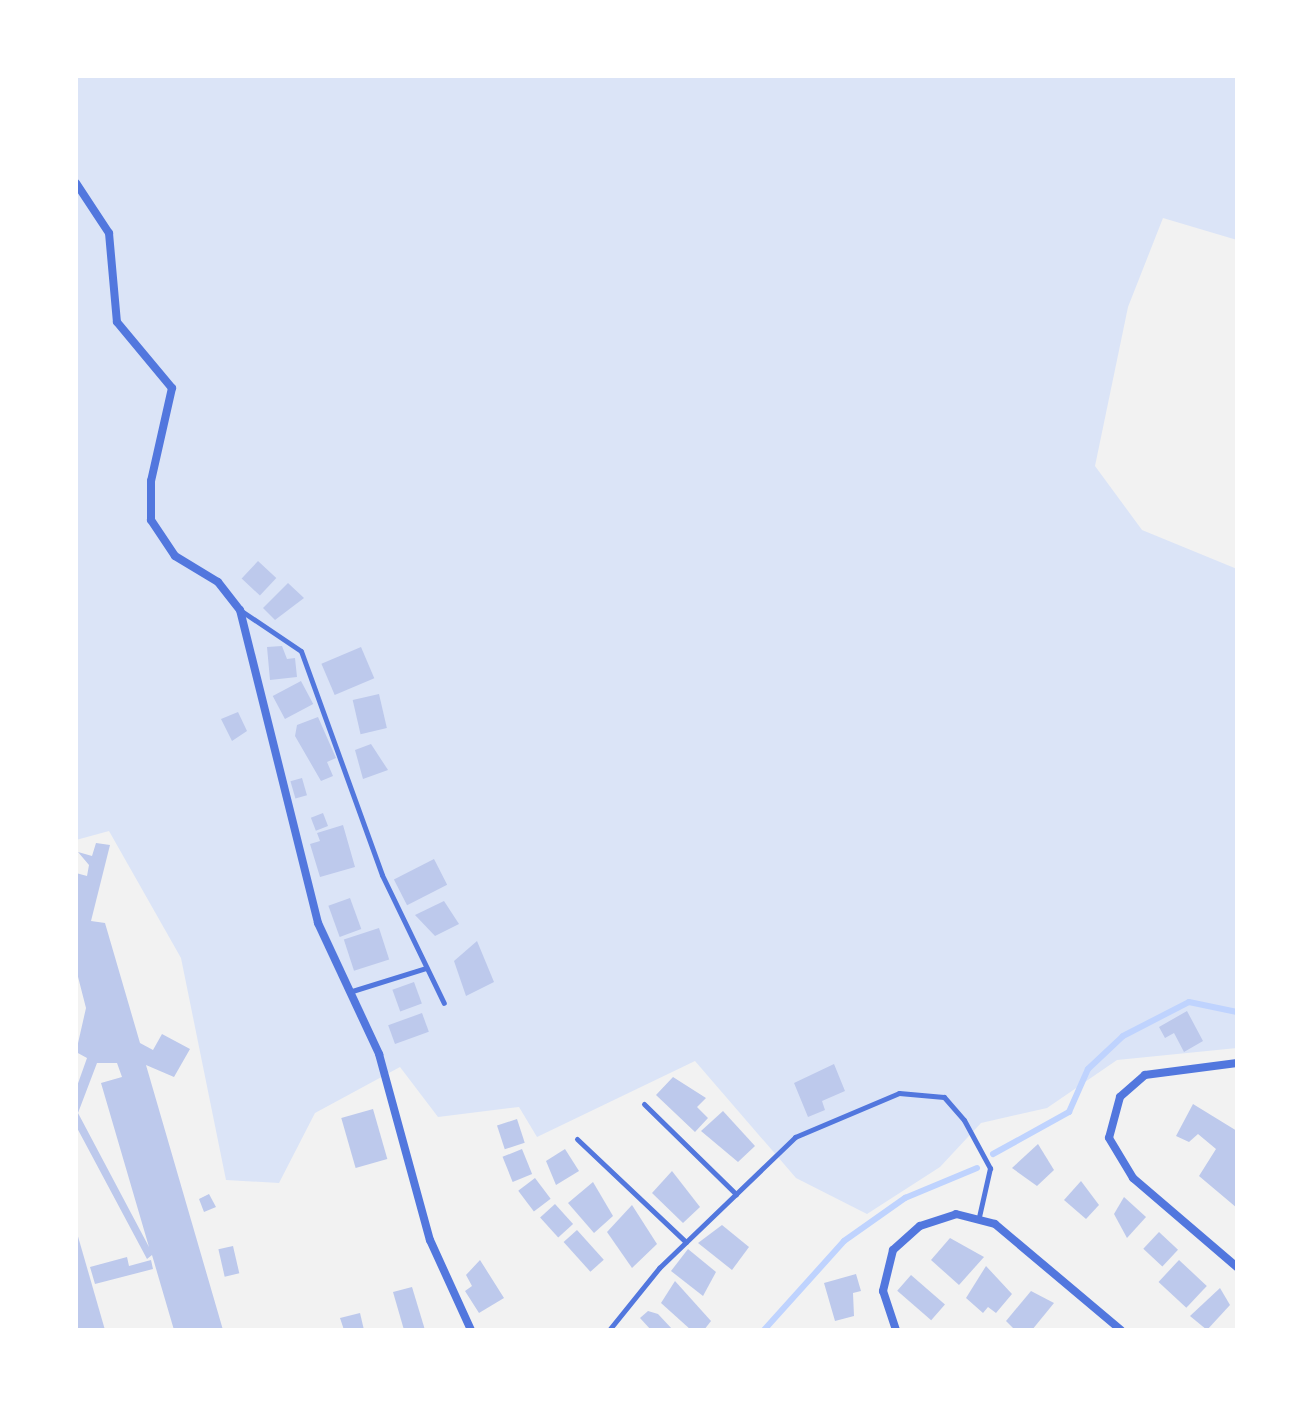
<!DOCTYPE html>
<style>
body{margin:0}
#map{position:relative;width:1313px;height:1406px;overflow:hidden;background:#f2f2f2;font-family:Quicksand,sans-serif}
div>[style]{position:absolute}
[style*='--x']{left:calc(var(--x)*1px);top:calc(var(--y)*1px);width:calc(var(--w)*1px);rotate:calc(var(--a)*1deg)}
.green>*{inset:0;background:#dbe4f7}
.stream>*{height:6px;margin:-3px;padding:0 3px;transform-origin:3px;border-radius:3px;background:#bfd3fe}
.building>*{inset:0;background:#bdc9ec;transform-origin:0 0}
.service>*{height:5px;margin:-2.5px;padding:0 2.5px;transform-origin:2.5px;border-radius:2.5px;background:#5277de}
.minor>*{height:8px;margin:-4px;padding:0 4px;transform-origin:4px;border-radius:4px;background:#5277de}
span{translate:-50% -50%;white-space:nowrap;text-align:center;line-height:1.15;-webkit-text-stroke:6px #fff;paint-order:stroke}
.frame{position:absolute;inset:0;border:78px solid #fff;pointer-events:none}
</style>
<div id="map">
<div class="green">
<i style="clip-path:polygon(76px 76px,1237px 76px,1237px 240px,1163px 218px,1128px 307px,1095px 466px,1142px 530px,1237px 569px,1237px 1048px,1117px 1060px,1047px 1108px,981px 1123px,940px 1167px,867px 1214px,796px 1178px,695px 1061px,537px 1137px,519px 1107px,438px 1117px,400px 1067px,315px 1113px,279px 1183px,226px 1180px,181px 958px,109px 831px,76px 840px)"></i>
</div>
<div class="stream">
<i style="--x:993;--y:1154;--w:87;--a:-28.9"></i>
<i style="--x:1069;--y:1112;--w:47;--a:-66.2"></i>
<i style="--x:1088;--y:1069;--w:48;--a:-43.3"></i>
<i style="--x:1123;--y:1036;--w:74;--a:-27.3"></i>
<i style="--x:1189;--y:1002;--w:49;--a:11.8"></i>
<i style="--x:764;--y:1330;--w:120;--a:-48"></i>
<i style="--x:844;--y:1241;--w:75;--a:-35.2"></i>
<i style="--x:905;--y:1198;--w:78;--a:-22.6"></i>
</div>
<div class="building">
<i style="left:258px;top:561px;width:25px;height:24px;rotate:43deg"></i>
<i style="clip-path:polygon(288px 583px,304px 598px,275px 620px,263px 608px)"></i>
<i style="clip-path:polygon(282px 646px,287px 659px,295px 658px,297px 677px,270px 680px,267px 647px)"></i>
<i style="left:361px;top:647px;width:34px;height:43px;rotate:67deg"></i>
<i style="left:301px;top:681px;width:26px;height:32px;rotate:62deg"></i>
<i style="left:379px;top:694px;width:35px;height:27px;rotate:77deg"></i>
<i style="clip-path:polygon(238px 712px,247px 731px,232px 741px,221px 719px)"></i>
<i style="clip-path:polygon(318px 717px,336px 758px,327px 762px,333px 776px,321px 781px,295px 736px,297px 725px)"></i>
<i style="clip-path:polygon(371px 744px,388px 770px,363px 779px,355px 750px)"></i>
<i style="left:302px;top:778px;width:18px;height:12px;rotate:74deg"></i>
<i style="left:323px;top:813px;width:14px;height:13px;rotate:69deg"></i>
<i style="clip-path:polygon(343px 825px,355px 867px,320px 877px,310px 844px,320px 841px,317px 833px)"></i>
<i style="clip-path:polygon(evenodd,96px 843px,110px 845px,91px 921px,105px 923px,140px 1043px,153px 1050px,162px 1034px,190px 1049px,174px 1077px,146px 1065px,223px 1330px,174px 1330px,152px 1255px,147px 1259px,76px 1126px,76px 1089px,87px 1058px,76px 1052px,86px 1008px,76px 969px,76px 873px,87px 876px,89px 865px,78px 852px,92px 856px,96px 843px,97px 1063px,117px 1063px,122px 1077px,101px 1083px,149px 1247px,78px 1113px,97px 1063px)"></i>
<i style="left:434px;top:859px;width:29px;height:45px;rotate:63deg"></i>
<i style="left:350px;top:898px;width:33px;height:23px;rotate:70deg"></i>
<i style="clip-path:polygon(444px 901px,459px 924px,435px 936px,415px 915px)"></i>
<i style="left:379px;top:928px;width:33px;height:37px;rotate:72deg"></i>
<i style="clip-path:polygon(477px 941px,494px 982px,466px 996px,454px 961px)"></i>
<i style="left:414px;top:982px;width:23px;height:23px;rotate:70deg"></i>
<i style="clip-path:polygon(1187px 1011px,1203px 1041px,1184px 1052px,1174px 1033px,1165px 1038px,1159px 1027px)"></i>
<i style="left:422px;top:1013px;width:20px;height:36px;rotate:70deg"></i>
<i style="clip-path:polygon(834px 1064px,845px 1091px,822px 1101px,825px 1110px,808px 1117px,794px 1083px)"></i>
<i style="clip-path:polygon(673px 1077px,706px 1098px,697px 1107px,708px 1118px,695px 1132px,656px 1095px)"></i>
<i style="clip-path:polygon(1193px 1104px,1237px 1131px,1237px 1208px,1199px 1176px,1216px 1149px,1198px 1134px,1189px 1142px,1176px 1136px)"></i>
<i style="left:373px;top:1109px;width:52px;height:33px;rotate:74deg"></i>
<i style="clip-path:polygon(723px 1111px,755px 1146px,738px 1162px,701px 1131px)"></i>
<i style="left:517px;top:1119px;width:25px;height:21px;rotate:72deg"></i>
<i style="clip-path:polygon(1038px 1144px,1054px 1170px,1037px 1186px,1012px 1168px)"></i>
<i style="left:522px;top:1149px;width:27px;height:21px;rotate:68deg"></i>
<i style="clip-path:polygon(565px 1149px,579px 1171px,556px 1185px,546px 1161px)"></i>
<i style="clip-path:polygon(672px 1171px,700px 1207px,683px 1223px,652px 1193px)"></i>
<i style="left:535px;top:1178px;width:26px;height:21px;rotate:53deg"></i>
<i style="clip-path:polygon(1081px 1181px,1099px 1205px,1086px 1219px,1064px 1200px)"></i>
<i style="clip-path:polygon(593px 1182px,613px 1216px,594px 1233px,568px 1203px)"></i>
<i style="clip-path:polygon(209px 1194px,216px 1207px,204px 1212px,199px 1199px)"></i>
<i style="clip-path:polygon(1124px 1197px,1146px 1217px,1127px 1238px,1114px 1214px)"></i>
<i style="left:555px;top:1204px;width:27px;height:20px;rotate:48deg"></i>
<i style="clip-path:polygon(632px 1205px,657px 1244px,632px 1268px,607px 1232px)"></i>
<i style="clip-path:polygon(722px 1225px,749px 1247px,732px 1270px,698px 1243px)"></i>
<i style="left:577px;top:1230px;width:40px;height:18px;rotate:48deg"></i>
<i style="left:1159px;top:1232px;width:26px;height:23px;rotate:43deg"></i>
<i style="clip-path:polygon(76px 1233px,77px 1233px,105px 1330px,76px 1330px)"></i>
<i style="clip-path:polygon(950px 1238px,984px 1257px,959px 1285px,931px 1260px)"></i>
<i style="left:233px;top:1246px;width:28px;height:15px;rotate:77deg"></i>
<i style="clip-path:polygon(688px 1249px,716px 1272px,703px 1296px,671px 1271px)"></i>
<i style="clip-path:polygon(127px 1257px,129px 1266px,151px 1260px,153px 1269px,95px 1284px,90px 1267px)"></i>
<i style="clip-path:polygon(480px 1260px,504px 1298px,479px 1313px,465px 1291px,472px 1286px,466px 1275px)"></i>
<i style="left:1179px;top:1260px;width:38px;height:30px;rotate:43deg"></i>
<i style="clip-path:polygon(986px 1266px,1012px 1294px,996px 1313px,988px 1307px,983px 1313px,966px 1298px)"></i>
<i style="clip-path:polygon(856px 1274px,861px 1291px,853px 1293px,854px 1316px,835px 1321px,824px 1283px)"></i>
<i style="left:911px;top:1275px;width:45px;height:21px;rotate:41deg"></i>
<i style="clip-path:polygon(675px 1281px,711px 1321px,704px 1330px,691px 1330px,661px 1303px)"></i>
<i style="clip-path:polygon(412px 1287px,425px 1330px,404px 1330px,393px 1292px)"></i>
<i style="clip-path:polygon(1220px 1288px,1230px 1305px,1207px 1330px,1190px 1316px)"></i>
<i style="clip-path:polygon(1031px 1291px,1054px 1303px,1032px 1330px,1013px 1328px,1006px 1321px)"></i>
<i style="clip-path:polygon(648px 1311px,658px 1314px,673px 1330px,651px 1330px,640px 1318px)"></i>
<i style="clip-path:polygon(360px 1313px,364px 1330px,344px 1330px,340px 1318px)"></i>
</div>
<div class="service">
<i style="--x:240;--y:610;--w:73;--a:33.9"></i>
<i style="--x:301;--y:651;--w:238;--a:70.1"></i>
<i style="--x:382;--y:875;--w:142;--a:64.2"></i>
<i style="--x:349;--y:992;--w:81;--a:-17.3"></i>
<i style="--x:644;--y:1104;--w:129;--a:44.4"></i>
<i style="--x:577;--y:1139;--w:150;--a:43.4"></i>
<i style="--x:609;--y:1330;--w:80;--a:-51.1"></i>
<i style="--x:659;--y:1268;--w:189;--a:-43.9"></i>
<i style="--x:795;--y:1137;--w:113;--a:-22.9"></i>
<i style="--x:899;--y:1093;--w:45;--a:5.1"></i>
<i style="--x:944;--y:1097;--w:30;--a:49"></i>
<i style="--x:964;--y:1120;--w:55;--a:61.6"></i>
<i style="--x:990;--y:1168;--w:50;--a:102.7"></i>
</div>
<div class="minor">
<i style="--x:76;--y:183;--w:60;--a:56.6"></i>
<i style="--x:109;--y:233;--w:89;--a:84.9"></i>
<i style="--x:117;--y:322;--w:86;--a:50.2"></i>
<i style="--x:172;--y:388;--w:95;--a:102.7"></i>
<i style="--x:151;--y:481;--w:39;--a:90"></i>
<i style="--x:151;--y:520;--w:43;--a:56.3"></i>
<i style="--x:175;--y:556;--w:50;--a:31.2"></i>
<i style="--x:218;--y:582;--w:36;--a:52"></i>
<i style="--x:240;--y:610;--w:323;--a:76"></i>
<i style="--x:318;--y:923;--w:145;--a:65"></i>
<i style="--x:379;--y:1054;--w:193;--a:74.7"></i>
<i style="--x:430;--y:1240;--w:99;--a:65.5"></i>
<i style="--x:1237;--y:1063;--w:93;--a:172.6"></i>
<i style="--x:1145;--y:1075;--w:33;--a:139"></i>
<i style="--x:1120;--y:1097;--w:42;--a:105"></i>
<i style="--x:1109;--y:1138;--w:47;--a:59"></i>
<i style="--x:1133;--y:1178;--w:137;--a:40.6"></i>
<i style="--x:896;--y:1330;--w:41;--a:-108.4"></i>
<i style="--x:883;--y:1291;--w:42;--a:-76.3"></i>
<i style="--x:893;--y:1250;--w:36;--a:-42"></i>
<i style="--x:920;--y:1226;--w:38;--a:-18"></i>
<i style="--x:956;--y:1214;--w:40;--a:14.4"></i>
<i style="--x:995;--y:1224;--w:165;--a:40.1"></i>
</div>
<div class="frame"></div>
</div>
